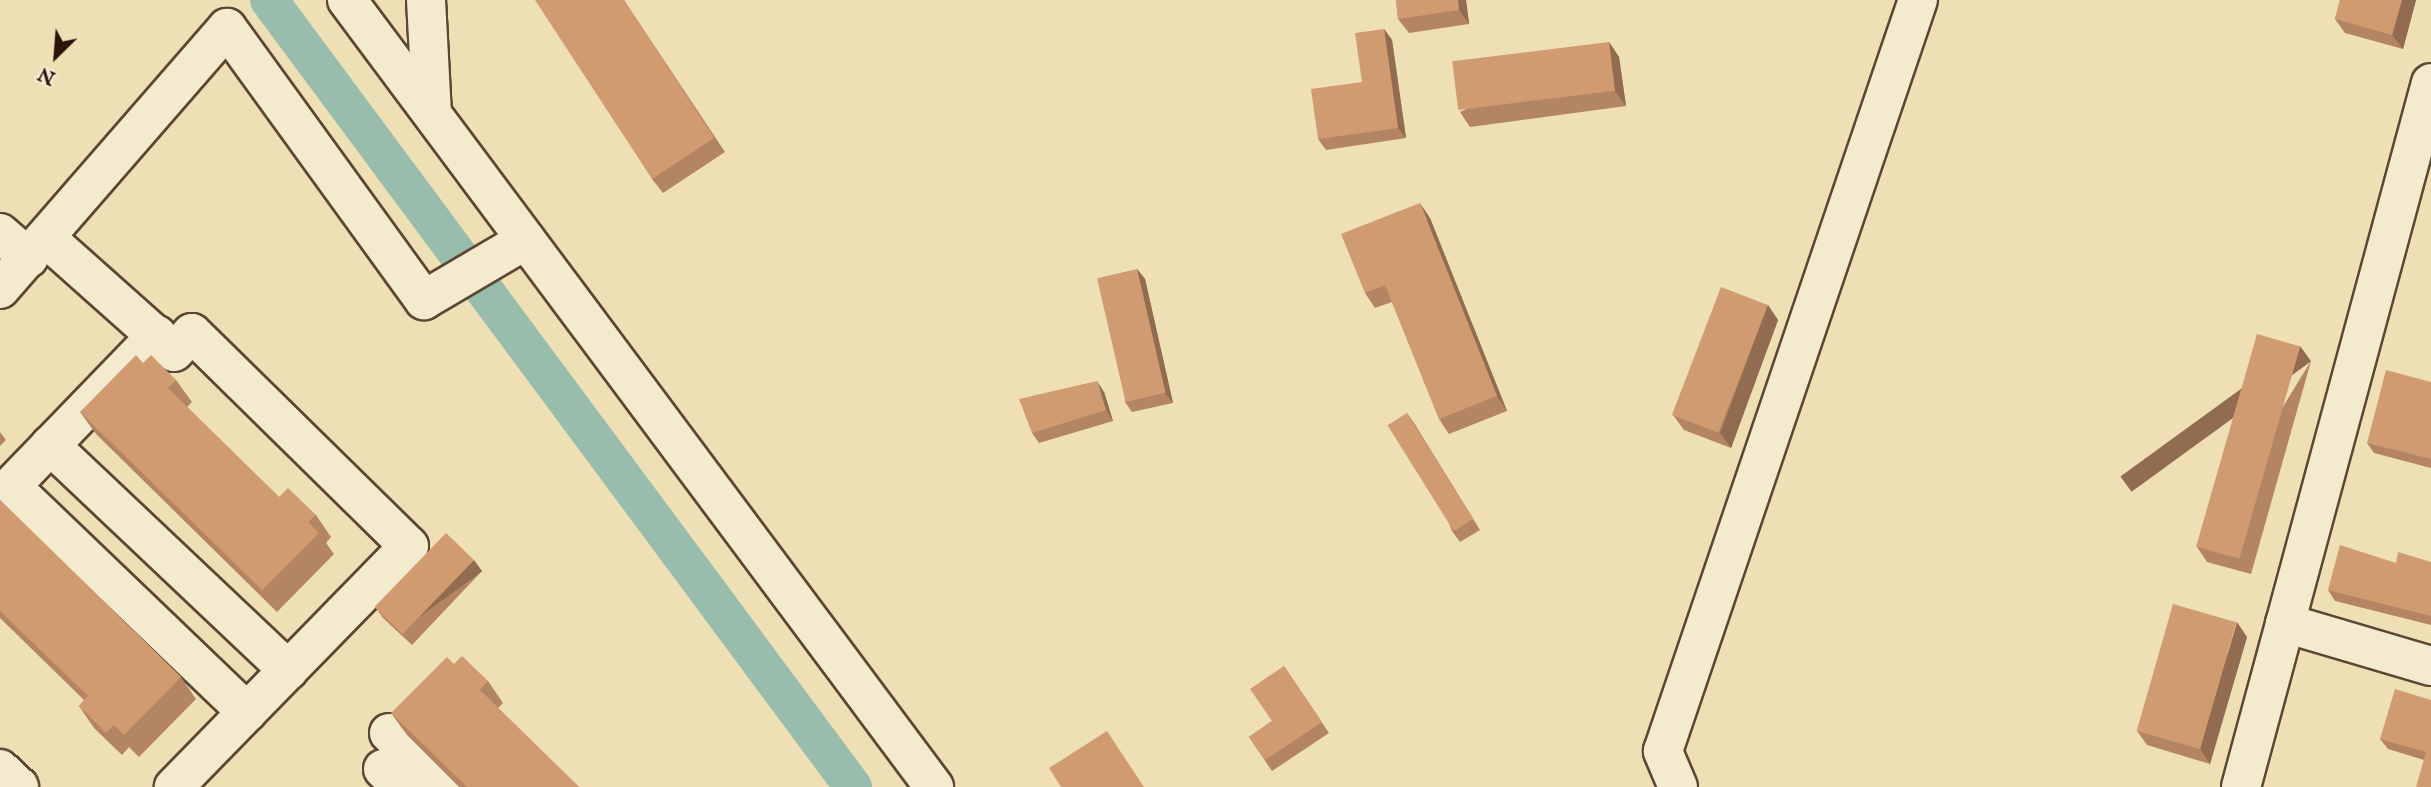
<!DOCTYPE html>
<style>
body{margin:0}
#map{position:relative;width:2431px;height:787px;overflow:hidden;background:#eee0b4;font-family:"IM FELL English",serif}
div>[style]{position:absolute}
[style*='--x']{left:calc(var(--x)*1px);top:calc(var(--y)*1px);width:calc(var(--w)*1px);rotate:calc(var(--a)*1deg)}
.canal>*{height:38px;margin:-19px;padding:0 19px;transform-origin:19px;border-radius:19px;background:#99bdac}
.roads{filter:drop-shadow(2px 0 #5b4734) drop-shadow(-2px 0 #5b4734) drop-shadow(0 2px #5b4734) drop-shadow(0 -2px #5b4734)}
.minor>*{height:38px;margin:-19px;padding:0 19px;transform-origin:19px;border-radius:19px;background:#f4ebce}
.wall>*{inset:0;background:#b48562}
.shaded-wall>*{inset:0;background:#926c50;transform-origin:0 0}
.building>*{inset:0;background:#d19b72;transform-origin:0 0}
span{translate:-50% -50%;white-space:nowrap;text-align:center;line-height:1.15;-webkit-text-stroke:5px #f4ebce;paint-order:stroke}
.north{position:absolute;left:21px;top:21px;width:70px;height:70px;-webkit-text-stroke:5px #f4ebce;paint-order:stroke;rotate:205deg;font-size:19px;font-weight:700;line-height:28px;text-align:center;color:#2a140a}
.north::after{content:'';display:block;margin:auto;width:24px;height:32px;background:#2a140a;clip-path:polygon(50% 0,100% 100%,50% 72%,0 100%)}
</style>
<div id="map">
<div class="canal">
<i style="--x:269;--y:0;--w:980;--a:53.42"></i>
</div>
<div class="roads">
<div class="minor">
<i style="--x:347;--y:0;--w:982;--a:53.28"></i>
<i style="--x:426;--y:0;--w:113;--a:87"></i>
<i style="--x:0;--y:233;--w:38;--a:41"></i>
<i style="--x:46;--y:238;--w:171;--a:41.7"></i>
<i style="--x:174;--y:352;--w:26;--a:-47"></i>
<i style="--x:192;--y:333;--w:304;--a:44.5"></i>
<i style="--x:409;--y:546;--w:337;--a:134.3"></i>
<i style="--x:0;--y:289;--w:346;--a:-49"></i>
<i style="--x:227;--y:28;--w:336;--a:54.1"></i>
<i style="--x:424;--y:300;--w:118;--a:-30.5"></i>
<i style="--x:157;--y:335;--w:210;--a:134"></i>
<i style="--x:11;--y:486;--w:327;--a:43.8"></i>
<i style="--x:50;--y:445;--w:328;--a:43.4"></i>
<i style="--x:2285;--y:623;--w:152;--a:16.4"></i>
<i style="--x:389;--y:733;--w:77;--a:44.5"></i>
<i style="--x:0;--y:769;--w:26;--a:43"></i>
<i style="--x:383;--y:769;--w:25;--a:45"></i>
<i style="--x:1678;--y:787;--w:39;--a:-113"></i>
<i style="--x:1663;--y:751;--w:793;--a:-71.25"></i>
<i style="--x:2241;--y:787;--w:729;--a:-74.9"></i>
</div>
</div>
<div class="wall">
<i style="clip-path:polygon(624px 0,725px 152px,663px 193px,652px 179px)"></i>
<i style="clip-path:polygon(1396px 0,1466px 0,1469px 24px,1409px 33px,1398px 19px)"></i>
<i style="clip-path:polygon(2340px 0,2416px 0,2403px 49px,2345px 33px,2335px 19px)"></i>
<i style="clip-path:polygon(1384px 29px,1392px 40px,1406px 138px,1326px 150px,1318px 139px,1362px 82px)"></i>
<i style="clip-path:polygon(1609px 42px,1619px 57px,1626px 106px,1470px 127px,1460px 112px)"></i>
<i style="clip-path:polygon(1430px 218px,1507px 411px,1449px 434px,1439px 419px,1392px 302px,1375px 308px,1365px 293px)"></i>
<i style="clip-path:polygon(1137px 269px,1145px 279px,1173px 403px,1132px 412px,1125px 402px)"></i>
<i style="clip-path:polygon(1768px 305px,1778px 320px,1731px 448px,1684px 430px,1673px 415px)"></i>
<i style="clip-path:polygon(2311px 361px,2251px 574px,2207px 562px,2197px 547px)"></i>
<i style="clip-path:polygon(143px 363px,176px 380px,192px 402px,187px 407px,279px 497px,316px 515px,331px 537px,326px 543px,334px 554px,277px 612px,96px 434px,80px 412px)"></i>
<i style="clip-path:polygon(2431px 382px,2431px 468px,2374px 453px,2367px 443px)"></i>
<i style="clip-path:polygon(1104px 392px,1113px 421px,1039px 443px,1032px 433px)"></i>
<i style="clip-path:polygon(1407px 413px,1480px 530px,1460px 542px,1452px 531px)"></i>
<i style="clip-path:polygon(0 432px,6px 440px,0 446px)"></i>
<i style="clip-path:polygon(0 500px,181px 677px,196px 699px,139px 757px,129px 747px,122px 755px,94px 728px,79px 706px,84px 700px,0 618px)"></i>
<i style="clip-path:polygon(2431px 562px,2431px 625px,2335px 601px,2328px 590px,2396px 563px)"></i>
<i style="clip-path:polygon(482px 571px,412px 645px,383px 618px,376px 608px)"></i>
<i style="clip-path:polygon(2247px 637px,2210px 764px,2147px 745px,2137px 731px)"></i>
<i style="clip-path:polygon(1284px 666px,1329px 733px,1272px 771px,1249px 737px,1272px 721px)"></i>
<i style="clip-path:polygon(488px 681px,503px 703px,498px 708px,579px 787px,459px 787px,407px 735px,391px 713px)"></i>
<i style="clip-path:polygon(2431px 700px,2431px 787px,2424px 760px,2388px 749px,2380px 739px)"></i>
</div>
<div class="shaded-wall">
<i style="clip-path:polygon(1458px 0,1466px 0,1469px 24px,1459px 10px)"></i>
<i style="clip-path:polygon(2402px 0,2416px 0,2403px 49px,2392px 35px)"></i>
<i style="clip-path:polygon(1384px 29px,1392px 40px,1406px 138px,1398px 128px)"></i>
<i style="clip-path:polygon(1609px 42px,1619px 57px,1626px 106px,1615px 91px)"></i>
<i style="clip-path:polygon(1420px 203px,1430px 218px,1507px 411px,1497px 396px)"></i>
<i style="clip-path:polygon(1137px 269px,1145px 279px,1173px 403px,1165px 393px)"></i>
<i style="clip-path:polygon(1768px 305px,1778px 320px,1731px 448px,1720px 433px)"></i>
<i style="left:2300px;top:346px;width:19px;height:222px;rotate:54deg"></i>
<i style="clip-path:polygon(1097px 381px,1104px 392px,1113px 421px,1106px 410px)"></i>
<i style="clip-path:polygon(1407px 413px,1414px 423px,1480px 530px,1473px 519px)"></i>
<i style="left:474px;top:560px;width:14px;height:101px;rotate:54deg"></i>
<i style="clip-path:polygon(2237px 622px,2247px 637px,2210px 764px,2200px 749px)"></i>
</div>
<div class="building">
<i style="clip-path:polygon(535px 0,624px 0,714px 138px,652px 179px)"></i>
<i style="clip-path:polygon(1396px 0,1458px 0,1459px 10px,1398px 19px)"></i>
<i style="clip-path:polygon(2340px 0,2402px 0,2392px 35px,2335px 19px)"></i>
<i style="clip-path:polygon(1384px 29px,1398px 128px,1318px 139px,1311px 89px,1362px 82px,1355px 33px)"></i>
<i style="left:1609px;top:42px;width:49px;height:158px;rotate:83deg"></i>
<i style="clip-path:polygon(1420px 203px,1497px 396px,1439px 419px,1385px 285px,1365px 293px,1341px 234px)"></i>
<i style="left:1137px;top:269px;width:127px;height:41px;rotate:77deg"></i>
<i style="left:1721px;top:287px;width:50px;height:137px;rotate:21deg"></i>
<i style="left:2257px;top:334px;width:45px;height:221px;rotate:16deg"></i>
<i style="clip-path:polygon(136px 355px,143px 363px,151px 355px,176px 380px,168px 388px,279px 497px,288px 488px,316px 515px,308px 522px,319px 533px,262px 590px,80px 412px)"></i>
<i style="clip-path:polygon(2386px 370px,2431px 382px,2431px 459px,2367px 443px)"></i>
<i style="clip-path:polygon(1097px 381px,1106px 410px,1032px 433px,1019px 399px)"></i>
<i style="left:1407px;top:413px;width:125px;height:23px;rotate:58deg"></i>
<i style="clip-path:polygon(0 500px,181px 677px,124px 735px,114px 725px,106px 733px,79px 706px,88px 696px,0 611px)"></i>
<i style="left:446px;top:533px;width:39px;height:103px;rotate:44deg"></i>
<i style="clip-path:polygon(2340px 545px,2396px 563px,2398px 552px,2431px 562px,2431px 616px,2328px 590px)"></i>
<i style="left:2173px;top:604px;width:66px;height:132px;rotate:16deg"></i>
<i style="clip-path:polygon(462px 656px,488px 681px,480px 690px,579px 787px,467px 787px,391px 713px,447px 657px,454px 664px)"></i>
<i style="clip-path:polygon(1284px 666px,1322px 722px,1265px 760px,1249px 737px,1272px 721px,1250px 689px)"></i>
<i style="clip-path:polygon(2395px 689px,2431px 700px,2431px 787px,2416px 787px,2426px 752px,2380px 739px)"></i>
<i style="clip-path:polygon(1107px 731px,1144px 787px,1061px 787px,1049px 768px)"></i>
</div>
<div class="north">N</div>
</div>
